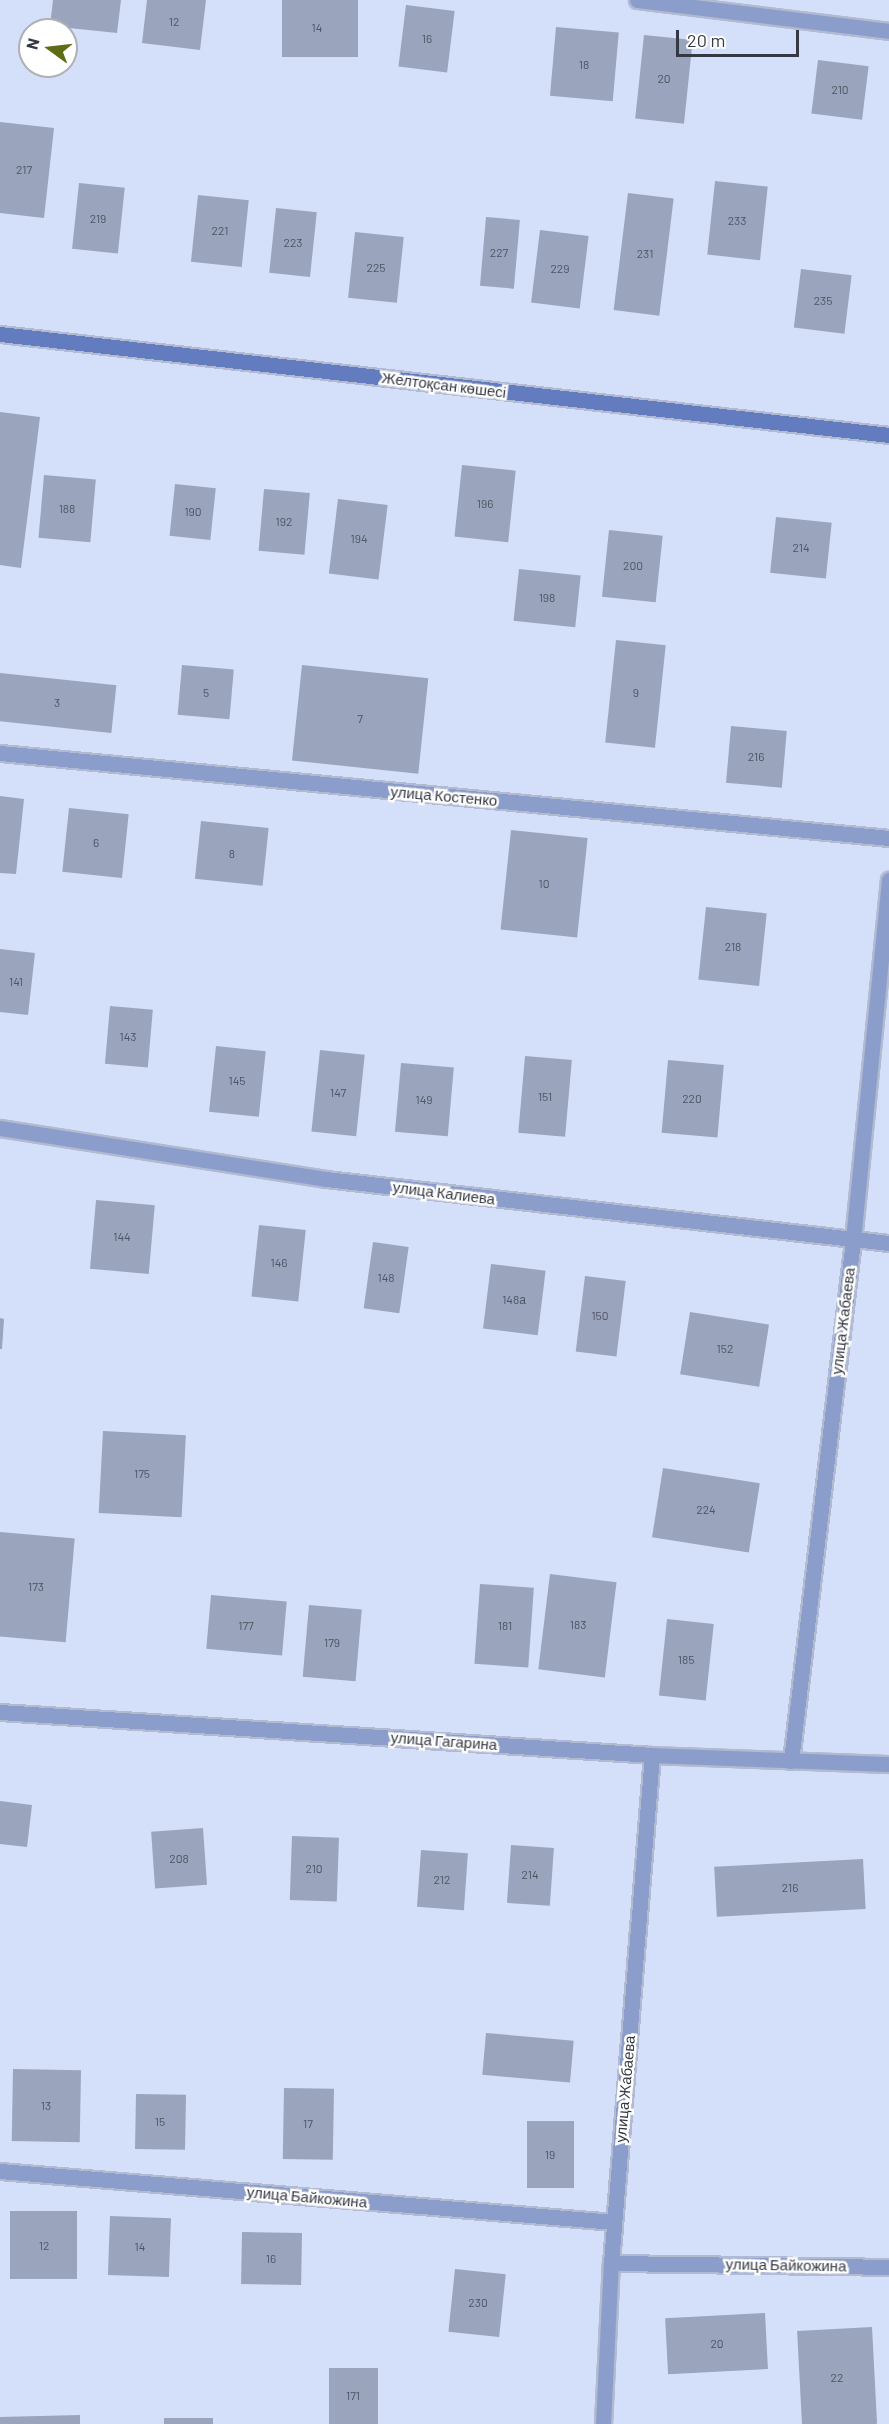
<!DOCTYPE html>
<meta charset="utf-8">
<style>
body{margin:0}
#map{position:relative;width:889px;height:2424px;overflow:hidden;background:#d4dff9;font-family:Barlow,sans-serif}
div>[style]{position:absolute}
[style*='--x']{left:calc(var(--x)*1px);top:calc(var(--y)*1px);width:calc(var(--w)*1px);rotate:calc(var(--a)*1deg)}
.building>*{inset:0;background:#9aa4bd;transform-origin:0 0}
.roads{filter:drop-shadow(2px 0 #b1bad1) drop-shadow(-2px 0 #b1bad1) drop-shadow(0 2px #b1bad1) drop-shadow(0 -2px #b1bad1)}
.street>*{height:15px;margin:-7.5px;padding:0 7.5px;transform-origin:7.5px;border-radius:7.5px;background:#8b9dcb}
.secondary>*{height:15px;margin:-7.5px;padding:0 7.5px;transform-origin:7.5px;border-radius:7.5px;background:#637bbf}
span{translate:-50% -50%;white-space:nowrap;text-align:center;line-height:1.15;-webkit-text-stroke:5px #fff;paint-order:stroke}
.number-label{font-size:12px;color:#4e5462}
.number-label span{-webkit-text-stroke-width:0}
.street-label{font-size:15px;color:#353943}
.north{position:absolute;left:18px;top:18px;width:60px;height:60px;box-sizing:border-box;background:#fff;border:2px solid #aeb0b4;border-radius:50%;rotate:285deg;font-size:16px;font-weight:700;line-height:24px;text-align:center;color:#353943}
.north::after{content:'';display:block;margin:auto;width:21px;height:27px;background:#606c15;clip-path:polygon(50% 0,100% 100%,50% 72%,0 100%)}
.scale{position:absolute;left:676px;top:30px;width:123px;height:27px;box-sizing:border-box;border:3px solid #353943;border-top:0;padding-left:8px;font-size:18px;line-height:21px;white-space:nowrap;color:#353943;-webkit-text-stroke:4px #fff;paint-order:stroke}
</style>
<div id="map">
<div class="building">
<i style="clip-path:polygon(53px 0,121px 0,117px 33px,50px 26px)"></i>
<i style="clip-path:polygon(147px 0,206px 0,200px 50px,142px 43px)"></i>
<i style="left:282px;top:0;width:76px;height:57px"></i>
<i style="left:406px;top:5px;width:49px;height:62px;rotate:7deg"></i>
<i style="left:556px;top:27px;width:63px;height:69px;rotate:5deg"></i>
<i style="left:644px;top:35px;width:49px;height:84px;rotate:6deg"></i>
<i style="left:818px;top:60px;width:51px;height:54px;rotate:7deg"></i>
<i style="clip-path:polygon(0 122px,54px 128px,44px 218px,0 213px)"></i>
<i style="left:715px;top:181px;width:53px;height:74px;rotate:6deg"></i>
<i style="left:79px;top:183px;width:46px;height:66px;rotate:6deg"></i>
<i style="left:628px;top:193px;width:46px;height:118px;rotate:7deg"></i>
<i style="left:198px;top:195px;width:51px;height:67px;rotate:6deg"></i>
<i style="left:276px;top:208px;width:41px;height:65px;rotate:6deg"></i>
<i style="left:486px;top:217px;width:34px;height:69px;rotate:5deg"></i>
<i style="left:540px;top:230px;width:49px;height:73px;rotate:7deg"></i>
<i style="left:355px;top:232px;width:49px;height:66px;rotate:6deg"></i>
<i style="left:801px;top:269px;width:51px;height:59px;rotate:7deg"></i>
<i style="clip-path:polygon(0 412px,40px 417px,21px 568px,0 565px)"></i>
<i style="left:462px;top:465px;width:54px;height:72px;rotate:6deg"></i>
<i style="left:44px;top:475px;width:52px;height:63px;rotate:5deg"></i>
<i style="left:175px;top:484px;width:41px;height:52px;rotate:6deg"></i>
<i style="left:264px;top:489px;width:46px;height:62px;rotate:5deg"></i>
<i style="left:338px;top:499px;width:50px;height:75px;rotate:7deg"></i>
<i style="left:776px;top:517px;width:56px;height:56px;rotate:6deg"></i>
<i style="left:609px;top:530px;width:54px;height:67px;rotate:6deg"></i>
<i style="left:519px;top:569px;width:62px;height:52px;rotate:6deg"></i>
<i style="left:616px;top:640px;width:50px;height:103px;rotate:6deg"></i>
<i style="left:182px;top:665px;width:52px;height:50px;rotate:5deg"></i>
<i style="left:302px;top:665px;width:127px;height:96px;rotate:6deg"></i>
<i style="left:0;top:673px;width:117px;height:48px;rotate:6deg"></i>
<i style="left:731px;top:726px;width:56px;height:57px;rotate:5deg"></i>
<i style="clip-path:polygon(0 796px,24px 799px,16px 874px,0 873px)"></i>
<i style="left:69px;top:808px;width:60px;height:64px;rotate:6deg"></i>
<i style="left:201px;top:821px;width:68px;height:58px;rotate:6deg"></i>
<i style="left:511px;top:830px;width:77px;height:100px;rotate:6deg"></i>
<i style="left:706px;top:907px;width:61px;height:73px;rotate:6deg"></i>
<i style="clip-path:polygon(0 949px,35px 953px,28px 1015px,0 1012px)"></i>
<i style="left:110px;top:1006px;width:43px;height:58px;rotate:5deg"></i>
<i style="left:216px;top:1046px;width:50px;height:66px;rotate:6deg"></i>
<i style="left:320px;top:1050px;width:45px;height:82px;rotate:6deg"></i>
<i style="left:525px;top:1056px;width:47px;height:77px;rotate:5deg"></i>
<i style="left:668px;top:1060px;width:56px;height:73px;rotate:5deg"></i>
<i style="left:401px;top:1063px;width:53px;height:69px;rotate:5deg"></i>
<i style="left:96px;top:1200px;width:59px;height:69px;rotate:5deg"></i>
<i style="left:259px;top:1225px;width:47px;height:72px;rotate:6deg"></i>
<i style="left:373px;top:1242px;width:36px;height:67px;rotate:8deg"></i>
<i style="left:491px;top:1264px;width:55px;height:65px;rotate:7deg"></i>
<i style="left:585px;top:1276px;width:41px;height:76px;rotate:7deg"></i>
<i style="left:690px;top:1312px;width:80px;height:63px;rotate:9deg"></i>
<i style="clip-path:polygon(0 1318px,4px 1319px,2px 1349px,0 1349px)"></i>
<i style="left:103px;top:1431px;width:83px;height:82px;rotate:3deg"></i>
<i style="left:663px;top:1468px;width:98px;height:70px;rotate:9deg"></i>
<i style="left:0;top:1532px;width:75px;height:104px;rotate:5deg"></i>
<i style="left:550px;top:1574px;width:67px;height:96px;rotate:7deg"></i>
<i style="left:480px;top:1584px;width:54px;height:80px;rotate:4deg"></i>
<i style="left:211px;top:1595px;width:76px;height:54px;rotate:5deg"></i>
<i style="left:309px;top:1605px;width:53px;height:72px;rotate:5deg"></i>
<i style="left:667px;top:1619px;width:47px;height:77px;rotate:6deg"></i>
<i style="clip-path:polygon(0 1801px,32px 1805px,27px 1847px,0 1844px)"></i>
<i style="left:203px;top:1828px;width:57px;height:52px;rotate:86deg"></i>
<i style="left:292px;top:1836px;width:47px;height:64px;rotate:2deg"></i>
<i style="left:511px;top:1845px;width:43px;height:58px;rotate:4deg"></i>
<i style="left:421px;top:1850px;width:47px;height:57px;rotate:4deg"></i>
<i style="left:863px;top:1859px;width:50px;height:149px;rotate:87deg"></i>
<i style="left:486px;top:2033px;width:88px;height:42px;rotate:5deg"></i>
<i style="left:13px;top:2069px;width:68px;height:72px;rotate:1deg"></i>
<i style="left:284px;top:2088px;width:50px;height:71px;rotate:1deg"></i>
<i style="left:136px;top:2094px;width:50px;height:55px;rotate:1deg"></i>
<i style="left:527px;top:2121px;width:47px;height:67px"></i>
<i style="left:77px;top:2211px;width:68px;height:67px;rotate:90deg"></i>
<i style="left:110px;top:2216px;width:61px;height:59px;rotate:2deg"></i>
<i style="left:242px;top:2232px;width:60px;height:52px;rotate:1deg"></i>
<i style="left:455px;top:2269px;width:51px;height:63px;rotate:6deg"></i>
<i style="left:765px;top:2313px;width:56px;height:100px;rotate:87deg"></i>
<i style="left:872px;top:2327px;width:97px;height:75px;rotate:87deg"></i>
<i style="left:329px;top:2368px;width:49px;height:56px"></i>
<i style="clip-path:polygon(80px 2415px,80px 2424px,0 2424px,0 2417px)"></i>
<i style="left:164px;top:2418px;width:49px;height:6px"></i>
</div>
<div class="roads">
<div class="street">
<i style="--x:637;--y:0;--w:254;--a:7"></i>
<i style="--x:0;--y:753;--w:893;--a:5.46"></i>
<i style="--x:0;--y:1128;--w:330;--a:8.9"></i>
<i style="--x:326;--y:1179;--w:567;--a:6.49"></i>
<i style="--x:0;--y:1712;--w:653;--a:3.77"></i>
<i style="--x:652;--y:1755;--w:237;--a:2.2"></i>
<i style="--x:791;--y:1761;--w:525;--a:-83.21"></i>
<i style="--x:853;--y:1240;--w:362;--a:-84.3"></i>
<i style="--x:0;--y:2171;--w:616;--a:4.75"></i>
<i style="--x:611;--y:2263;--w:278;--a:0.8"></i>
<i style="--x:603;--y:2424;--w:161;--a:-87.2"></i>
<i style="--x:611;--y:2263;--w:510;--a:-85.39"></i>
</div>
<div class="secondary">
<i style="--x:0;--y:334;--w:895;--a:6.48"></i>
</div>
</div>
<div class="number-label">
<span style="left:174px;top:22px">12</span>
<span style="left:317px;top:28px">14</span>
<span style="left:427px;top:39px">16</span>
<span style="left:584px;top:65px">18</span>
<span style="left:664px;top:79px">20</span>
<span style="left:840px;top:90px">210</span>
<span style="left:24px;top:170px">217</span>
<span style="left:98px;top:219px">219</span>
<span style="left:737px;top:221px">233</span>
<span style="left:220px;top:231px">221</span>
<span style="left:293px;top:243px">223</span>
<span style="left:499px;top:253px">227</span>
<span style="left:645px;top:254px">231</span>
<span style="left:376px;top:268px">225</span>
<span style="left:560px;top:269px">229</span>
<span style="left:823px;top:301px">235</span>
<span style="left:485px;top:504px">196</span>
<span style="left:67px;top:509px">188</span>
<span style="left:193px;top:512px">190</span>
<span style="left:284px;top:522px">192</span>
<span style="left:359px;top:539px">194</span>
<span style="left:801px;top:548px">214</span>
<span style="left:633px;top:566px">200</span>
<span style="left:547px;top:598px">198</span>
<span style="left:206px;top:693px">5</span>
<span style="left:636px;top:693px">9</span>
<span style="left:57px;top:703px">3</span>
<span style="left:360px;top:719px">7</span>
<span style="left:756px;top:757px">216</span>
<span style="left:96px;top:843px">6</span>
<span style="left:232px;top:854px">8</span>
<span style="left:544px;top:884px">10</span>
<span style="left:733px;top:947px">218</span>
<span style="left:16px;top:982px">141</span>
<span style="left:128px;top:1037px">143</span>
<span style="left:237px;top:1081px">145</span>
<span style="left:338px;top:1093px">147</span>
<span style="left:545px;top:1097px">151</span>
<span style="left:692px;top:1099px">220</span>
<span style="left:424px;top:1100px">149</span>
<span style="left:122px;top:1237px">144</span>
<span style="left:279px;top:1263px">146</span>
<span style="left:386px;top:1278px">148</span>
<span style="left:514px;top:1300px">148а</span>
<span style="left:600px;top:1316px">150</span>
<span style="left:725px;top:1349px">152</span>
<span style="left:142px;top:1474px">175</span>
<span style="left:706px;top:1510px">224</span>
<span style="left:36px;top:1587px">173</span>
<span style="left:578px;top:1625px">183</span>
<span style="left:246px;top:1626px">177</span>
<span style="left:505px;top:1626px">181</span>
<span style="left:332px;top:1643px">179</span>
<span style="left:686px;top:1660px">185</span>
<span style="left:179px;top:1859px">208</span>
<span style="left:314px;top:1869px">210</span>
<span style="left:530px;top:1875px">214</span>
<span style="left:442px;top:1880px">212</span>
<span style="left:790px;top:1888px">216</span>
<span style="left:46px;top:2106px">13</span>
<span style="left:160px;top:2122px">15</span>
<span style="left:308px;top:2124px">17</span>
<span style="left:550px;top:2155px">19</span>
<span style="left:44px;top:2246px">12</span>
<span style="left:140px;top:2247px">14</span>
<span style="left:271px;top:2259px">16</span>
<span style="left:478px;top:2303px">230</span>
<span style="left:717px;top:2344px">20</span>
<span style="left:837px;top:2378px">22</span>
<span style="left:353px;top:2396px">171</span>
</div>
<div class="street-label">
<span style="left:444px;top:385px;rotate:7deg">Желтоқсан көшесі</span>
<span style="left:444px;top:796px;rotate:5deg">улица Костенко</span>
<span style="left:444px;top:1193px;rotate:7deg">улица Калиева</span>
<span style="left:843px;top:1321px;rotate:-83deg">улица Жабаева</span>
<span style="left:444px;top:1741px;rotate:4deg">улица Гагарина</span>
<span style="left:625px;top:2089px;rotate:-85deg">улица Жабаева</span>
<span style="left:307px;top:2197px;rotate:5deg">улица Байкожина</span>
<span style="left:786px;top:2265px;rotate:1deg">улица Байкожина</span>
</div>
<div class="north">N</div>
<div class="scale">20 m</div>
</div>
